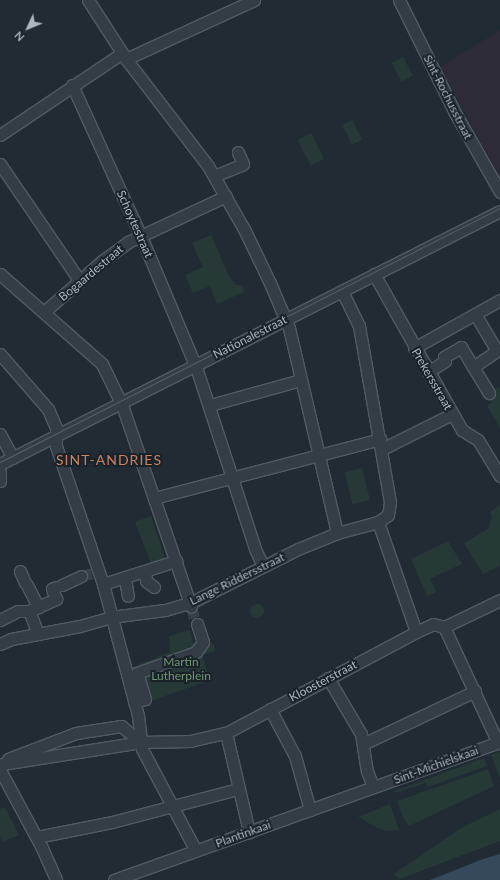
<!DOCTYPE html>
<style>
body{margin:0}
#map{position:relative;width:500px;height:880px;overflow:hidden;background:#212b34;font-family:Lato,sans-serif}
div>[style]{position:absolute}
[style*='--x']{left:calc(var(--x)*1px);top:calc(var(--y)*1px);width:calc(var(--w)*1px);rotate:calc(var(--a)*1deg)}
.medical>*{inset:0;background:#2c2b37}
.green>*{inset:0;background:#263937;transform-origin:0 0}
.round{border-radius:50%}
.water>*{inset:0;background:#36495a}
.minor-tunnel>*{height:11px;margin-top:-5.5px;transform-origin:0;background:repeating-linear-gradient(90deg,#364049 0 11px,transparent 0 16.5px)}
.roads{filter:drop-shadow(1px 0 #515b63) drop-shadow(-1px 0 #515b63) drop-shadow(0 1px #515b63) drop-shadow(0 -1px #515b63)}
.minor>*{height:11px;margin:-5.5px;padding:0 5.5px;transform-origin:5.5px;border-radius:5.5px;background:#343d45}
.tram>*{height:1px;margin:-0.5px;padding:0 0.5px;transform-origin:0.5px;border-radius:0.5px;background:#56616c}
span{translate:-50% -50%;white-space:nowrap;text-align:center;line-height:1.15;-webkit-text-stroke:4px #1a2229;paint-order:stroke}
.street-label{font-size:12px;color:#aeb8c2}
.park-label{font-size:12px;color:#709674}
.quarter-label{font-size:14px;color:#ca8361;letter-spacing:1px}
.north{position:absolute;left:8px;top:8px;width:40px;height:40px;-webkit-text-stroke:3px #1a2229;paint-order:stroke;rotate:226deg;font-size:11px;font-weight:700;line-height:16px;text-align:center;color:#aeb8c2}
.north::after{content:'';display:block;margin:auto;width:14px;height:18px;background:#aeb8c2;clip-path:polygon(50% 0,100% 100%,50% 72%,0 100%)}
</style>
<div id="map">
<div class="medical">
<i style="clip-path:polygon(500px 30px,500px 178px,440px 67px)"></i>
</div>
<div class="green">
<i style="left:403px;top:57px;width:21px;height:13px;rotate:62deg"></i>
<i style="left:352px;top:120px;width:22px;height:11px;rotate:63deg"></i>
<i style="left:311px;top:133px;width:29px;height:15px;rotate:63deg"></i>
<i style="clip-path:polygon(211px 235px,229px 276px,236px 285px,242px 285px,244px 292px,217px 304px,210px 286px,193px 293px,185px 275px,203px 267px,192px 243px)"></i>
<i style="clip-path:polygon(499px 387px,500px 388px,500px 428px,487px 406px,492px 402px,487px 394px)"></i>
<i style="left:362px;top:468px;width:33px;height:18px;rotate:76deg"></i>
<i style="clip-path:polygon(500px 505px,500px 566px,483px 574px,464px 543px,488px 529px,492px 517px,490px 512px)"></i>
<i style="clip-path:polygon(151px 516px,167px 564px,153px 568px,135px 522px)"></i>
<i style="clip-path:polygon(448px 541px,462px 564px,430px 579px,436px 592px,427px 596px,411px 559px)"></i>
<i class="round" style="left:250px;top:604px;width:14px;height:14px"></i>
<i style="clip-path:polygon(190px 630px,193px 643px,198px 641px,203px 631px,214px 646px,215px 651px,202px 655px,210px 680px,140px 705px,130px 668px,170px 652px,169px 636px)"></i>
<i style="clip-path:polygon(500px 752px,500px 778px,491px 755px)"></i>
<i style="clip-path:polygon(484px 758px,487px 766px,428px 787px,426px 783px,395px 793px,394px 791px)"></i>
<i style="clip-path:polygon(488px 769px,494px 786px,409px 826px,403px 817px,397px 801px)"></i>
<i style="clip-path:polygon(390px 804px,399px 830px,388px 831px,377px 828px,358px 817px)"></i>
<i style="clip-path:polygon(5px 807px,19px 835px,2px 842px,0 837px,0 809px)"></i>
<i style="clip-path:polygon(500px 809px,500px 841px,400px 879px,394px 874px,461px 828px)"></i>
</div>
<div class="water">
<i style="clip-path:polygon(500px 854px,500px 880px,430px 880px,483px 859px)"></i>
</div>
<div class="minor-tunnel">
<i style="--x:81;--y:576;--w:12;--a:-14"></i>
<i style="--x:191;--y:607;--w:18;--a:71"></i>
</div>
<div class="roads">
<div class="minor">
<i style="--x:88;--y:0;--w:70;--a:57.2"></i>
<i style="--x:126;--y:59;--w:135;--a:52.5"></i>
<i style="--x:208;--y:166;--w:73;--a:60.3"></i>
<i style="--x:244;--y:229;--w:60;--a:64.3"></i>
<i style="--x:270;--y:283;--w:49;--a:67.1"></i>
<i style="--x:289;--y:328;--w:211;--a:76.8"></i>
<i style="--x:399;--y:0;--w:124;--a:63.6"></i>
<i style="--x:454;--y:111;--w:93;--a:60.4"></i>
<i style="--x:126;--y:59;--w:141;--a:-24.7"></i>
<i style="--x:72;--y:85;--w:164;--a:65.5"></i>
<i style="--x:140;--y:234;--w:144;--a:67.2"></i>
<i style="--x:196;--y:367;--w:191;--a:72"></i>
<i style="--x:255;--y:549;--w:19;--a:65"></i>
<i style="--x:0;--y:135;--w:147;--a:-33.9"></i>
<i style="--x:0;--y:164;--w:140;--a:55.7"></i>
<i style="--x:214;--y:176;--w:31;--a:-22"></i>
<i style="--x:243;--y:164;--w:13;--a:-113"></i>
<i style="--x:0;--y:274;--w:136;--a:41.4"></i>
<i style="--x:102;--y:364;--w:46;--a:64"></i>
<i style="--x:122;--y:405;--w:213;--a:71.1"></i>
<i style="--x:374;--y:274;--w:179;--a:60.6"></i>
<i style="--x:462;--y:430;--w:19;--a:32"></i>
<i style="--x:478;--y:440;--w:42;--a:58.6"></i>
<i style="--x:44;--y:312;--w:77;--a:-41.3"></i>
<i style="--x:102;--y:261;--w:32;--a:-36"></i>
<i style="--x:128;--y:242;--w:108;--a:-25.1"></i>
<i style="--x:414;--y:348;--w:98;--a:-29.2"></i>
<i style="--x:0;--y:354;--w:73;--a:48.9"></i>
<i style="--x:48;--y:409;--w:21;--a:67"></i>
<i style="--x:56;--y:428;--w:18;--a:90"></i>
<i style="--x:56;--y:446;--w:146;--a:71.2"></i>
<i style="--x:103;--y:584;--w:137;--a:75.1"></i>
<i style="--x:138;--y:716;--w:33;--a:83"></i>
<i style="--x:142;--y:749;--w:115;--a:62.1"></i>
<i style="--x:473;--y:367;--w:29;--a:-34"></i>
<i style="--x:497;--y:351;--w:43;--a:-120.7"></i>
<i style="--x:428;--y:372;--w:20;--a:-33"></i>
<i style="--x:445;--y:361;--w:4;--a:-104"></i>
<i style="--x:444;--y:357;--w:20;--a:-30"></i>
<i style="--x:461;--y:347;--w:54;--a:58.7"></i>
<i style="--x:210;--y:405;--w:94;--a:-15.4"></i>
<i style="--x:0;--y:434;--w:27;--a:62"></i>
<i style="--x:382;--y:449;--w:78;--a:-26.6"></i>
<i style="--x:0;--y:464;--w:560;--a:-26.84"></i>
<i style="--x:0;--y:472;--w:9;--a:90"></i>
<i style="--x:154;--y:498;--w:234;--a:-14.6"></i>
<i style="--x:378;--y:522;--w:116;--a:70.9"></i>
<i style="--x:20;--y:571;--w:13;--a:67"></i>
<i style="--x:145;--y:571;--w:10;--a:84"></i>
<i style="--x:146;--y:581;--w:10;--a:37"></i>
<i style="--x:125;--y:578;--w:18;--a:81"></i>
<i style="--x:103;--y:584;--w:77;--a:-17.5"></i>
<i style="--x:27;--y:585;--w:25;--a:63"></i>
<i style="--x:62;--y:585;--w:21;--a:-25"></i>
<i style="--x:0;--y:620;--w:20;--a:-27"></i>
<i style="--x:18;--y:611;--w:11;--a:0"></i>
<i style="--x:444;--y:627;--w:128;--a:65"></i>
<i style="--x:38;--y:634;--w:25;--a:-111"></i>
<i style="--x:29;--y:611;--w:30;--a:-24"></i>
<i style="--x:56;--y:599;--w:11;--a:-112"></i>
<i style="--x:52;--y:589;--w:4;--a:-27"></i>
<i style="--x:0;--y:644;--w:12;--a:-24"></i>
<i style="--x:11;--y:639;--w:70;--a:-10.7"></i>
<i style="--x:80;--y:626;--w:32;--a:-16"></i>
<i style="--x:111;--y:617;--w:54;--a:-7.4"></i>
<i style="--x:165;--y:610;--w:26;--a:-16"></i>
<i style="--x:190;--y:603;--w:121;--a:-26.6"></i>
<i style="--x:298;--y:549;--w:42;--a:-22.3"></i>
<i style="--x:337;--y:533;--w:42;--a:-15"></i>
<i style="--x:378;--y:522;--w:12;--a:-35"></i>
<i style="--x:388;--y:515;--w:13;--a:-81"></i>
<i style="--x:390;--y:502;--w:179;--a:-100"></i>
<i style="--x:359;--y:326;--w:39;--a:-116"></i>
<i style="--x:328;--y:678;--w:65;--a:59.5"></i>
<i style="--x:361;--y:734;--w:37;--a:81"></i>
<i style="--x:367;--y:771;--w:17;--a:69"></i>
<i style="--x:134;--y:702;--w:11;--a:-15"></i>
<i style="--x:145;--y:699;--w:27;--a:-107"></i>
<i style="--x:137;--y:673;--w:63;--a:-19.6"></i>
<i style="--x:196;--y:652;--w:12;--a:-55"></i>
<i style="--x:203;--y:642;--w:19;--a:-108"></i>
<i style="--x:270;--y:709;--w:53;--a:62"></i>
<i style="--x:295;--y:756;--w:56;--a:74.5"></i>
<i style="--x:226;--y:733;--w:102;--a:76.9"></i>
<i style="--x:363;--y:744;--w:124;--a:-25.3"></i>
<i style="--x:8;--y:759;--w:73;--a:-20.9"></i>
<i style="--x:76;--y:733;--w:46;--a:-8.8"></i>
<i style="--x:121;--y:726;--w:26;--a:39"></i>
<i style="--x:2;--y:764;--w:141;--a:-9"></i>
<i style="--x:141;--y:742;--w:49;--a:-1.2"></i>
<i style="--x:190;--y:741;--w:37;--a:-13"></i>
<i style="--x:226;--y:733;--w:215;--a:-28"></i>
<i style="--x:416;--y:632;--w:19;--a:-25"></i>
<i style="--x:433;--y:624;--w:11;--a:15"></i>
<i style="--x:444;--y:627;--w:62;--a:-25.7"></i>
<i style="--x:0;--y:770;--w:89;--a:61.7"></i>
<i style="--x:42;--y:848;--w:35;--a:66"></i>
<i style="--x:37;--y:837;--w:76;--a:-11.3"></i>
<i style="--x:112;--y:822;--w:130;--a:-14.7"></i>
<i style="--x:114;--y:880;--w:410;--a:-19.7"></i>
</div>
</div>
<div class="tram">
<i style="--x:0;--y:462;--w:561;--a:-26.93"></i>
</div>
<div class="street-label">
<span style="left:448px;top:97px;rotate:63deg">Sint-Rochusstraat</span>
<span style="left:135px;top:224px;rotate:66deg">Schoytestraat</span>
<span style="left:91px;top:273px;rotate:-40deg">Bogaardestraat</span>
<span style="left:250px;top:337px;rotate:-27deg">Nationalestraat</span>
<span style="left:432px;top:379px;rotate:60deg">Prekersstraat</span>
<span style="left:237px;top:579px;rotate:-26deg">Lange Riddersstraat</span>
<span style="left:323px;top:681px;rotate:-28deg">Kloosterstraat</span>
<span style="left:436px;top:765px;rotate:-20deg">Sint-Michielskaai</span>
<span style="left:243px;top:834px;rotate:-20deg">Plantinkaai</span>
</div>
<div class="park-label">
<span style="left:181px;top:669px">Martin<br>Lutherplein</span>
</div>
<div class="quarter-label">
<span style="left:109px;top:460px">SINT-ANDRIES</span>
</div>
<div class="north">N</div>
</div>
